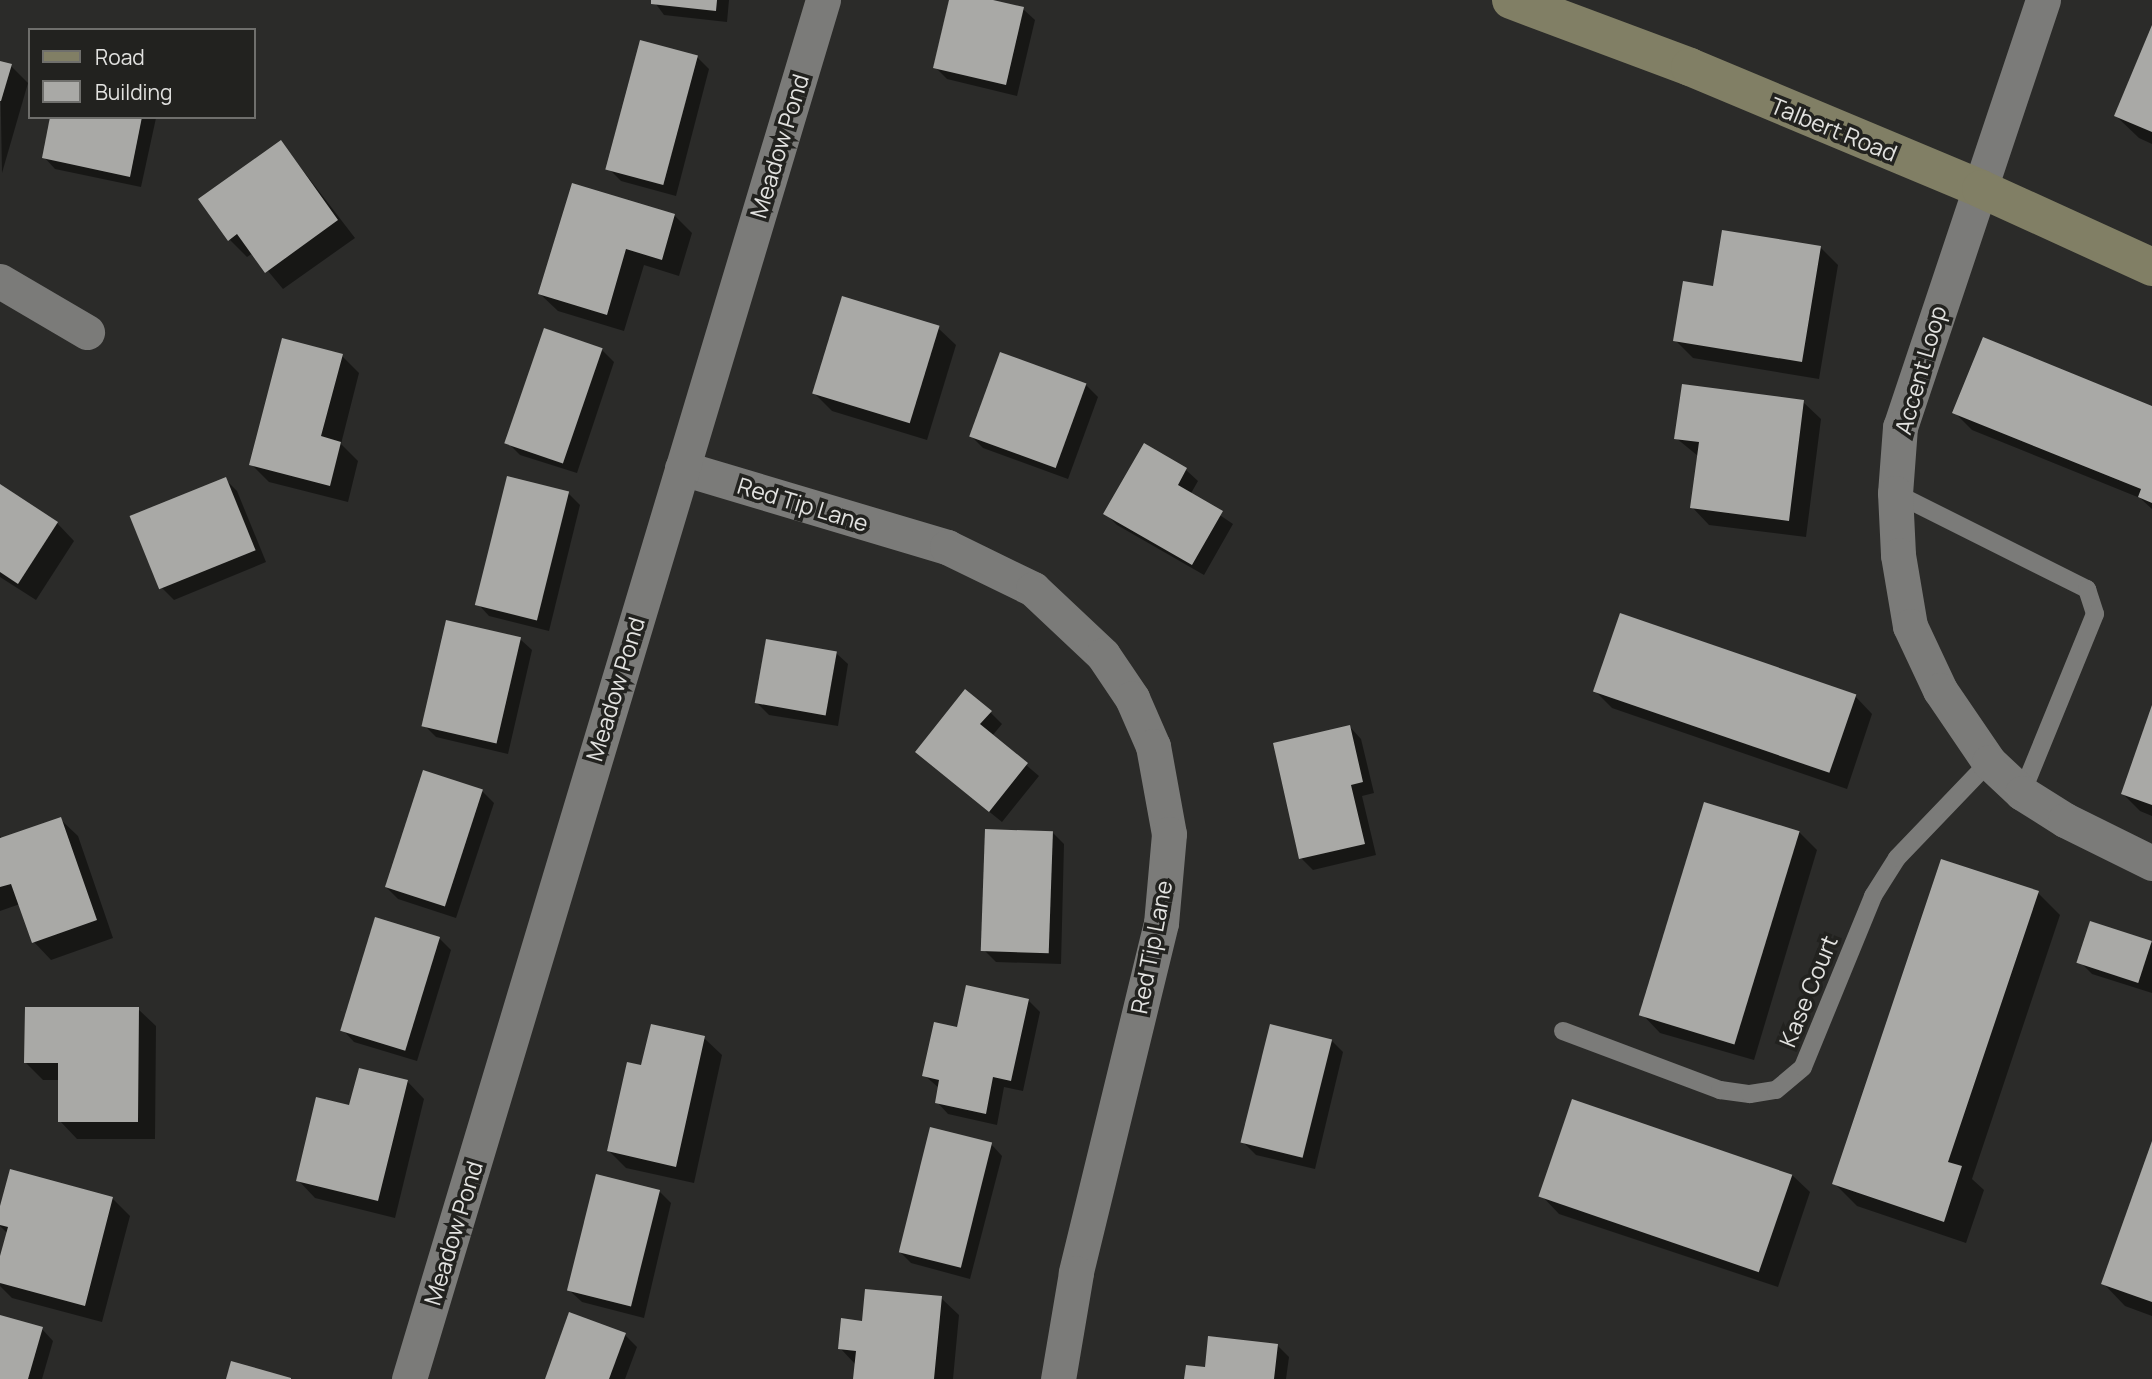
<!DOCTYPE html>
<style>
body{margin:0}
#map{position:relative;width:2152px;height:1379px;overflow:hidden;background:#2b2b29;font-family:Manrope,sans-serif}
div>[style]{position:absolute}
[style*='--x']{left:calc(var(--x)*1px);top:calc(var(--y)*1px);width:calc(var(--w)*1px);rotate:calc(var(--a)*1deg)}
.shadow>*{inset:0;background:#0007}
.building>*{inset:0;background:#a9a9a6;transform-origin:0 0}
.lane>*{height:18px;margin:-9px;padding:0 9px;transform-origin:9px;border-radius:9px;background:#7b7b79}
.street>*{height:35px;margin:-17.5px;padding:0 17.5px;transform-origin:17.5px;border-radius:17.5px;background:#7b7b79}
.secondary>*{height:38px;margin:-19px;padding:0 19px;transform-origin:19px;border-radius:19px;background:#817f65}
span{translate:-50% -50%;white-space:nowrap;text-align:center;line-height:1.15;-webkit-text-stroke:7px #22221f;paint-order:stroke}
.street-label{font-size:23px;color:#e2e2e0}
.legend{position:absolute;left:28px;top:28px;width:228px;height:91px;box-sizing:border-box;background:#22221f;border:2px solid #6f6f6c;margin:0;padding:9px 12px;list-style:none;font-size:21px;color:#e2e2e0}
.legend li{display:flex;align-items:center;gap:14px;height:35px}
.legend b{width:35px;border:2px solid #6f6f6c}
</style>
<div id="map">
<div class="shadow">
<i style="clip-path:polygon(653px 0,729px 0,727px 22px,664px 15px)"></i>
<i style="clip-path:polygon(951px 0,985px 0,1023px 9px,1035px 20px,1017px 96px,947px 79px,935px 67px)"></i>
<i style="clip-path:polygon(2152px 30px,2152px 144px,2139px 138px,2116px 116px)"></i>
<i style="clip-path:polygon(697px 57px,709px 69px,676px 196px,621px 181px,609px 169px)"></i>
<i style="clip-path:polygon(0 63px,11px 66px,28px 83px,2px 173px)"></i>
<i style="clip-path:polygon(52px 117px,156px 118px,141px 187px,55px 169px,44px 157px)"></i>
<i style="clip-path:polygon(281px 142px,355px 238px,283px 289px,253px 253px,247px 257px,230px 240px,201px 200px)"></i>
<i style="clip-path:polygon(674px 215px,692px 233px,679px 276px,644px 265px,624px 331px,558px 311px,540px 294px)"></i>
<i style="clip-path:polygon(1820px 247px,1838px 265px,1819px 379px,1693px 358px,1675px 340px,1715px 288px)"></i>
<i style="clip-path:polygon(938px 328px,956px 345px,927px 440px,832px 411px,814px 393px)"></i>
<i style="clip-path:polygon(545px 331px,602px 350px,614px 362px,577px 473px,520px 455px,508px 443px)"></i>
<i style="clip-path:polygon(342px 356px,359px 373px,341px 444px,358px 461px,348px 502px,269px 482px,251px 464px)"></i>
<i style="clip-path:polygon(1086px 385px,1098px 397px,1068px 479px,983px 448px,971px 436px)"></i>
<i style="clip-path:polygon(1803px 402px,1821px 419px,1806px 537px,1709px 525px,1692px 507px,1698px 456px,1676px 438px)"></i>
<i style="clip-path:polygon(2152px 408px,2152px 509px,2140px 498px,1972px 430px,1954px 412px)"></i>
<i style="clip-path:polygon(1186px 470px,1198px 481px,1190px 495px,1233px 524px,1204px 575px,1117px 525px,1105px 513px)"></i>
<i style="clip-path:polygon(225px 479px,237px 491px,266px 562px,174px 600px,162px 588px)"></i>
<i style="clip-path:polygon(0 486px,57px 523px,74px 541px,36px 600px,0 577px)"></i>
<i style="clip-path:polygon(568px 493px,580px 505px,549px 631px,489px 616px,478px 604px)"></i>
<i style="clip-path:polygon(520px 639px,532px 650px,508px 754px,436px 737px,424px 725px)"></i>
<i style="clip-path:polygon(836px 653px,848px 664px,838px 726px,769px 715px,757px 703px)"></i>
<i style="clip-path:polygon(1595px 691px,1855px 696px,1872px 714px,1847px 789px,1612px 708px)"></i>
<i style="clip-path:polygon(2152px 709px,2152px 816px,2140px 811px,2123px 794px)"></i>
<i style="clip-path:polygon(990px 712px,1002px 724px,992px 736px,1039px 776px,1002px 822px,929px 763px)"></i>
<i style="clip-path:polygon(1350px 727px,1361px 739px,1374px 793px,1362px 796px,1376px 855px,1313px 870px,1301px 858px)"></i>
<i style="clip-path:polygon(482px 791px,494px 803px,456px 918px,398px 899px,386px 887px)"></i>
<i style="clip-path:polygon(60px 819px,78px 836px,113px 938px,51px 960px,34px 942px,20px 904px,0 911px,0 836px,3px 839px)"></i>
<i style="clip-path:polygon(1052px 832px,1064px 844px,1061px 964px,996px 962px,984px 950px)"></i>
<i style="clip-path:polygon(1799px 832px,1817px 850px,1754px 1060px,1660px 1033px,1643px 1015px)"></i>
<i style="clip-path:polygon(2038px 893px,2060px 915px,1972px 1179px,1984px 1190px,1966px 1243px,1857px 1206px,1834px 1183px)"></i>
<i style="clip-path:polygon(2092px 923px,2152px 943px,2152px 993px,2092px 974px,2080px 962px)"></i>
<i style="clip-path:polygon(439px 938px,451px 950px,417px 1061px,354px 1042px,343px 1030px)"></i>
<i style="clip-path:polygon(1028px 1000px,1040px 1012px,1023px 1091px,1004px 1087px,997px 1125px,948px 1114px,937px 1102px,939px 1088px,924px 1075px,958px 1029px)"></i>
<i style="clip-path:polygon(138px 1009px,156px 1026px,155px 1139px,77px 1139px,60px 1121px,60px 1080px,43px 1080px,26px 1063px)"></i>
<i style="clip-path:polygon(704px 1038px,722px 1055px,694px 1183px,626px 1168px,609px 1151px,642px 1067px)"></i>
<i style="clip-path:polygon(1331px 1040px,1343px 1052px,1315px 1169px,1256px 1155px,1244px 1143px)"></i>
<i style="clip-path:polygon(407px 1081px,424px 1099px,395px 1218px,315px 1198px,298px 1180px)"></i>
<i style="clip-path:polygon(991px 1144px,1002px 1156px,970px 1279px,911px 1263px,899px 1251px)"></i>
<i style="clip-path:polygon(2152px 1146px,2152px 1316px,2125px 1306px,2103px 1283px)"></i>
<i style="clip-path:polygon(1792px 1175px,1810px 1192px,1778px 1287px,1559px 1214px,1542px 1196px)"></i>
<i style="clip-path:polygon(659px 1191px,671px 1203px,644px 1318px,582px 1302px,570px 1291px)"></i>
<i style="clip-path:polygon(112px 1198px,130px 1216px,102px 1322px,12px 1298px,0 1286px,8px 1234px,0 1226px,0 1213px)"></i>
<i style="clip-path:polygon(941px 1298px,959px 1315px,953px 1379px,855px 1379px,856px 1365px,840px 1348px,864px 1323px)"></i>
<i style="clip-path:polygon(0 1317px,42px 1329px,53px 1341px,42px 1379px,0 1379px)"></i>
<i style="clip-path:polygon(625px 1335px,637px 1347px,625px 1379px,546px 1379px)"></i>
<i style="clip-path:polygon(1277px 1345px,1289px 1357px,1286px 1379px,1186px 1379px)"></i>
</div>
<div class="building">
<i style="clip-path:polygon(651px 0,717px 0,716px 11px,651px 4px)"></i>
<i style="clip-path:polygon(949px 0,993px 0,1024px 7px,1006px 85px,933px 68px)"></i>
<i style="clip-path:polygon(2152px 25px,2152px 132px,2114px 116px)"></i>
<i style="left:640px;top:40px;width:60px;height:134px;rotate:15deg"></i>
<i style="clip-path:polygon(0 61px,12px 64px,1px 101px,0 101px)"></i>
<i style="clip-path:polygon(50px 117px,142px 117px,130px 177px,42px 158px)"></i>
<i style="clip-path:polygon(281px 140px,338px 220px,265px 273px,237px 234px,228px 241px,198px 199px)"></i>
<i style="clip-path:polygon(572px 183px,675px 214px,662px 260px,626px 249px,607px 315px,538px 294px)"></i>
<i style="clip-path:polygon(1722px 230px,1821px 246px,1802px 362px,1673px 341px,1683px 281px,1713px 286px)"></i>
<i style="left:842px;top:296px;width:102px;height:102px;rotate:17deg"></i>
<i style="left:544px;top:328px;width:62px;height:122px;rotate:19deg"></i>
<i style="clip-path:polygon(1983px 337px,2152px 406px,2152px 503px,2138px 497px,2141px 489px,1952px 413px)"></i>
<i style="clip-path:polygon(282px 338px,343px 354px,321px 436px,341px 442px,330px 486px,249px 465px)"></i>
<i style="left:1000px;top:352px;width:92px;height:90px;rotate:20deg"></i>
<i style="clip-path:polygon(1682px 384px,1804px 400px,1789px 521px,1690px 508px,1699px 442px,1674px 439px)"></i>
<i style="clip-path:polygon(1144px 443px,1187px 468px,1178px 485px,1223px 511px,1192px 565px,1103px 514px)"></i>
<i style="left:507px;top:476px;width:64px;height:133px;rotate:14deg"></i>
<i style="left:226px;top:477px;width:79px;height:104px;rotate:68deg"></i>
<i style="clip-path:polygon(0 484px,58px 522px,18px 584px,0 572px)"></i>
<i style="left:1620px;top:613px;width:250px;height:83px;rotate:19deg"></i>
<i style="left:446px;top:620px;width:77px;height:109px;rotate:13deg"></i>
<i style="left:766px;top:639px;width:72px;height:65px;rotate:10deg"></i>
<i style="clip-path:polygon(965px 689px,992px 711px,980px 724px,1028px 763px,989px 812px,915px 752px)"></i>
<i style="clip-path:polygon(2152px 705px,2152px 805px,2121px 794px)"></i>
<i style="clip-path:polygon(1350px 725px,1363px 782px,1351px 785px,1365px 844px,1299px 859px,1273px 743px)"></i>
<i style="left:423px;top:770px;width:63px;height:123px;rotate:18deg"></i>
<i style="left:1704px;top:802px;width:100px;height:223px;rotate:17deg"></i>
<i style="clip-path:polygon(61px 817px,97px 920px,32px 943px,11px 884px,0 887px,0 838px)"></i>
<i style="left:985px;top:829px;width:68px;height:122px;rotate:2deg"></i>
<i style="clip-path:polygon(1941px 859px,2039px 891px,1948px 1162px,1962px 1166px,1944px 1222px,1832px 1184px)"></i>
<i style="left:375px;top:917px;width:68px;height:119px;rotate:17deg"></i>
<i style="left:2090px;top:921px;width:65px;height:44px;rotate:18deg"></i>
<i style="clip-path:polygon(966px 985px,1029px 999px,1011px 1081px,993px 1077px,986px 1114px,935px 1103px,939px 1080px,922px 1076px,934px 1022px,957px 1027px)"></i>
<i style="clip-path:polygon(25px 1007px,139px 1007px,138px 1122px,58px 1122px,58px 1063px,24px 1063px)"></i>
<i style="clip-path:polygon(651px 1024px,705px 1036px,676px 1167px,607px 1151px,627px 1062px,641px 1065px)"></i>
<i style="left:1270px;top:1024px;width:64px;height:122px;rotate:14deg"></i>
<i style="clip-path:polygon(359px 1068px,408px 1080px,378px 1201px,296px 1181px,316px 1097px,349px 1105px)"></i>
<i style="left:1572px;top:1099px;width:233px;height:103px;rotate:19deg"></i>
<i style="left:930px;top:1127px;width:64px;height:129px;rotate:14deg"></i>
<i style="clip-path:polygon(2152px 1141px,2152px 1302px,2101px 1284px)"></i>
<i style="clip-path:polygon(10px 1169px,113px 1197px,85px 1306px,0 1283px,0 1256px,8px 1227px,0 1225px,0 1206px)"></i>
<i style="left:596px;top:1174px;width:66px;height:120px;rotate:14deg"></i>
<i style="clip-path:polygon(865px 1289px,942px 1296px,934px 1379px,853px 1379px,856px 1351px,838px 1349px,841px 1318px,862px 1321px)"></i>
<i style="clip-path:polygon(569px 1312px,626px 1333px,609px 1379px,545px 1379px)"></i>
<i style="clip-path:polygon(0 1315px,43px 1327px,28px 1379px,0 1379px)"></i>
<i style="clip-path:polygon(1208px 1336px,1278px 1344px,1274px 1379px,1184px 1379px,1186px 1365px,1205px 1367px)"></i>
<i style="clip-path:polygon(231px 1361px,291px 1378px,291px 1379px,226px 1379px)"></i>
</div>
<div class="lane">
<i style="--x:1895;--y:493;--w:215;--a:26.6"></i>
<i style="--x:2087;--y:589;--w:26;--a:72"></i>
<i style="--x:2095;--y:614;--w:193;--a:112.2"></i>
<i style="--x:1563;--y:1031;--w:168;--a:20.6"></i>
<i style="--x:1720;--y:1090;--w:30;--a:8"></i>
<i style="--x:1750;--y:1094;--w:26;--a:-9"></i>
<i style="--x:1776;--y:1090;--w:35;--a:-40"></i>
<i style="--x:1803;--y:1067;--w:185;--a:-67.7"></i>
<i style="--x:1873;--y:896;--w:45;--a:-57.7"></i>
<i style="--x:1897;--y:858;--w:133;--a:-46.2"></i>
</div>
<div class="street">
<i style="--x:2043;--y:0;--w:450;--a:108.5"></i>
<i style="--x:1900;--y:427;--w:66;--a:94.3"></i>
<i style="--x:1895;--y:493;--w:62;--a:87.2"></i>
<i style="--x:1898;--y:555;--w:72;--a:80.4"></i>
<i style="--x:1910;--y:626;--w:71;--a:64.9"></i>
<i style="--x:1940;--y:690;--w:87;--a:55.8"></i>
<i style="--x:1989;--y:762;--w:45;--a:43.2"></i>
<i style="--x:2022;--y:793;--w:51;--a:32.1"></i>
<i style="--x:2065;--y:820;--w:97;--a:26.3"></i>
<i style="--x:0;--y:281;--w:101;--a:30.4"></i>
<i style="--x:682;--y:468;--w:277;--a:16.6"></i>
<i style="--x:947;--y:547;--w:96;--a:26"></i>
<i style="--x:1033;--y:589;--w:96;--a:43.3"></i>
<i style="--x:1103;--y:655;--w:52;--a:56"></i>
<i style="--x:1132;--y:698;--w:52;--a:66.4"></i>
<i style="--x:1153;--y:746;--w:89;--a:79.7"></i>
<i style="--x:1169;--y:834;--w:89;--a:95.1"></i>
<i style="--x:1161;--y:923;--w:360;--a:103.7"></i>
<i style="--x:1076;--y:1273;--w:108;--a:99.6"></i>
<i style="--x:409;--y:1379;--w:1440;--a:-73.29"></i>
</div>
<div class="secondary">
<i style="--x:1511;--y:0;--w:191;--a:20.5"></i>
<i style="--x:1690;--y:67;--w:316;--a:22.7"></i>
<i style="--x:1981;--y:189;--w:188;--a:24.5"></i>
</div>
<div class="street-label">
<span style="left:1834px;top:129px;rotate:22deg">Talbert Road</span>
<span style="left:779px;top:146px;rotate:-73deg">Meadow Pond</span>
<span style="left:1920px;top:370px;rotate:-74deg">Accent Loop</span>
<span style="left:803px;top:504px;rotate:17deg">Red Tip Lane</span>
<span style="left:615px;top:689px;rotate:-73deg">Meadow Pond</span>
<span style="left:1151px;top:947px;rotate:-79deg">Red Tip Lane</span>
<span style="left:1808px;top:991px;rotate:-68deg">Kase Court</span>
<span style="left:453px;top:1233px;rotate:-73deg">Meadow Pond</span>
</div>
<ul class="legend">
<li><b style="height:9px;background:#817f65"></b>Road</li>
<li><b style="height:19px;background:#a9a9a6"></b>Building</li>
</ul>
</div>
